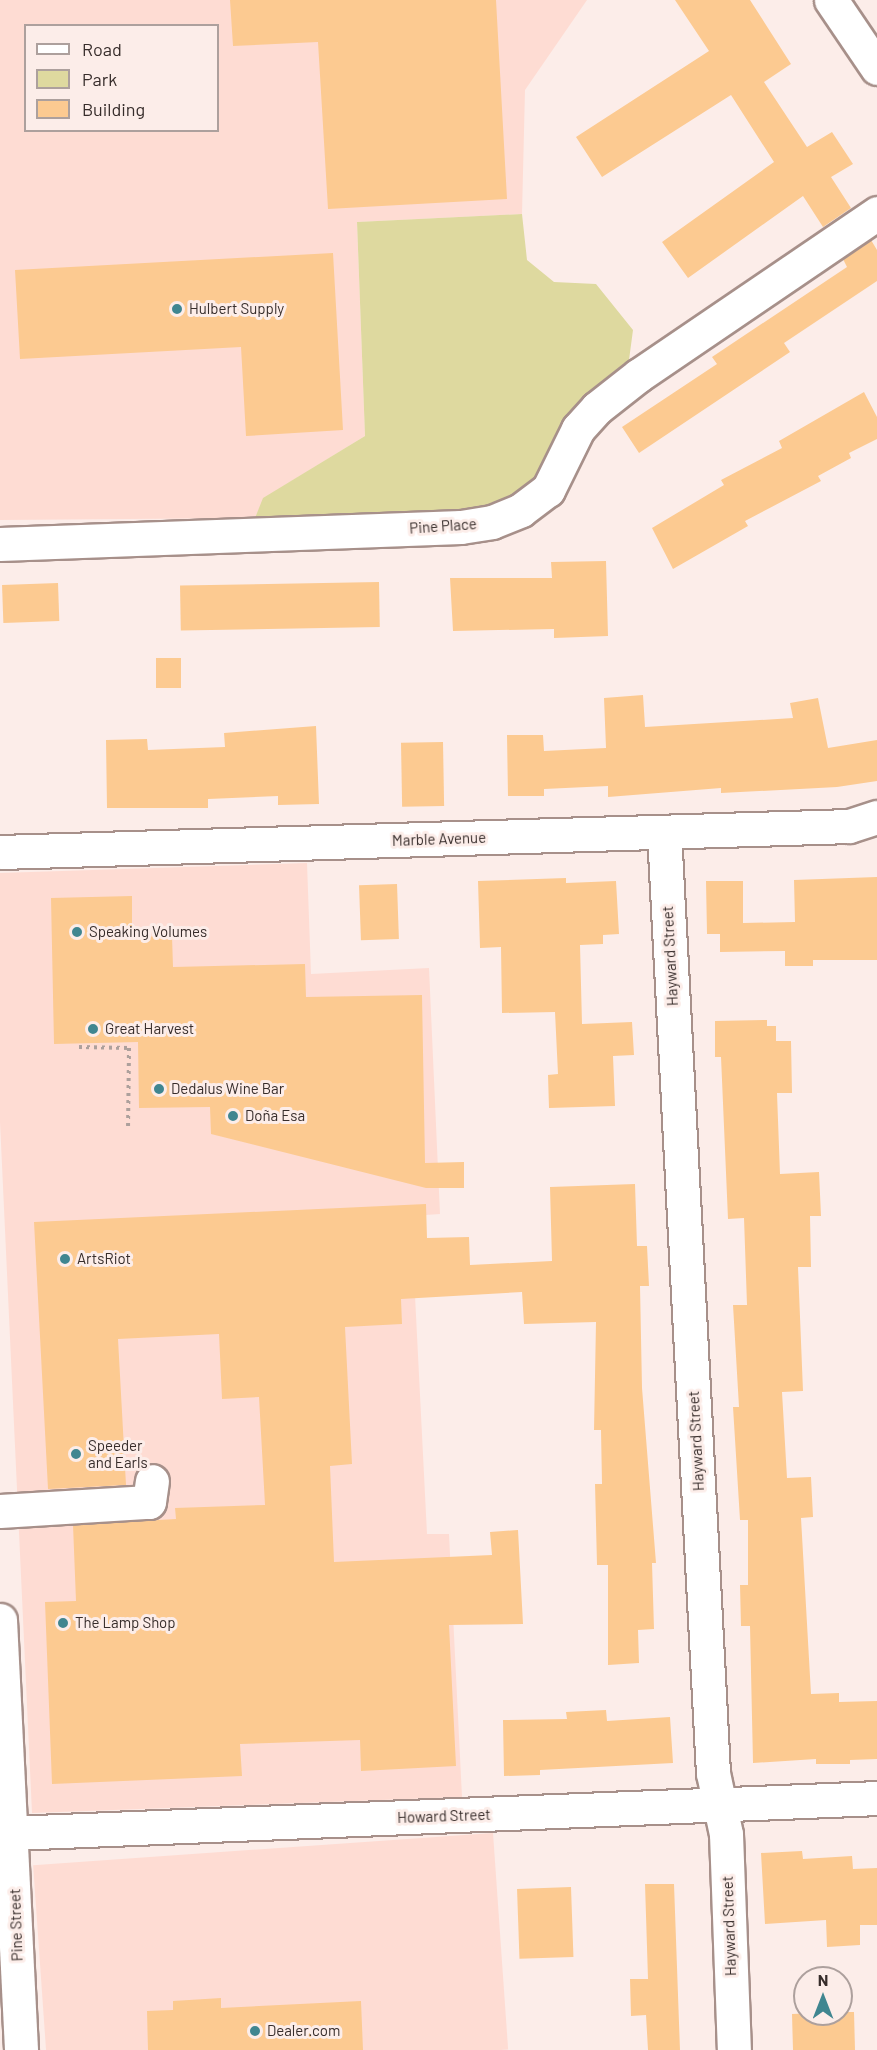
<!DOCTYPE html>
<meta charset="utf-8">
<style>
body{margin:0}
#map{position:relative;width:877px;height:2050px;overflow:hidden;background:#fcede9;font-family:Barlow,sans-serif}
div>[style]{position:absolute}
[style*='--x']{left:calc(var(--x)*1px);top:calc(var(--y)*1px);width:calc(var(--w)*1px);rotate:calc(var(--a)*1deg)}
.built>*{inset:0;background:#fedcd3;transform-origin:0 0}
.green>*{inset:0;background:#ded99f}
.building>*{inset:0;background:#fcca91;transform-origin:0 0}
.path>*{height:4px;margin-top:-2px;transform-origin:0;background:repeating-linear-gradient(90deg,#ada09c 0 3px,transparent 0 7.5px)}
.roads{filter:drop-shadow(2px 0 #a7908a) drop-shadow(-2px 0 #a7908a) drop-shadow(0 2px #a7908a) drop-shadow(0 -2px #a7908a)}
.minor>*{height:33px;margin:-16.5px;padding:0 16.5px;transform-origin:16.5px;border-radius:16.5px;background:#fff}
.major>*{height:33px;margin:-16.5px;padding:0 16.5px;transform-origin:16.5px;border-radius:16.5px;background:#fff}
.dots>*{width:16px;height:16px;translate:-50% -50%;box-sizing:border-box;border:3px solid #fcede9;border-radius:50%}
span{translate:-50% -50%;white-space:nowrap;text-align:center;line-height:1.15;-webkit-text-stroke:6px #fcede9;paint-order:stroke}
.poi-label{font-size:15px;color:#372d2b}
.left{translate:0 -50%;text-align:left}
.street-label{font-size:15px;color:#372d2b}
.legend{position:absolute;left:24px;top:24px;width:195px;height:108px;box-sizing:border-box;background:#fcede9;border:2px solid #ada09d;margin:0;padding:8px 10px;list-style:none;font-size:18px;color:#372d2b}
.legend li{display:flex;align-items:center;gap:12px;height:30px}
.legend b{width:30px;border:2px solid #ada09d}
.north{position:absolute;left:793px;top:1966px;width:60px;height:60px;box-sizing:border-box;background:#fcede9;border:2px solid #ada09d;border-radius:50%;rotate:0deg;font-size:16px;font-weight:700;line-height:24px;text-align:center;color:#372d2b}
.north::after{content:'';display:block;margin:auto;width:21px;height:27px;background:#408690;clip-path:polygon(50% 0,100% 100%,50% 72%,0 100%)}
</style>
<div id="map">
<div class="built">
<i style="clip-path:polygon(evenodd,0 0,587px 0,525px 90px,522px 214px,357px 222px,365px 436px,264px 498px,255px 518px,0 520px,0 0,26px 26px,218px 26px,218px 130px,26px 130px,26px 26px)"></i>
<i style="clip-path:polygon(307px 863px,311px 974px,429px 968px,440px 1214px,411px 1216px,427px 1534px,449px 1534px,462px 1797px,32px 1813px,0 1122px,0 873px)"></i>
<i style="left:493px;top:1833px;width:217px;height:461px;rotate:86deg"></i>
</div>
<div class="green">
<i style="clip-path:polygon(522px 214px,527px 260px,554px 282px,596px 284px,633px 330px,629px 360px,574px 407px,552px 457px,515px 502px,463px 516px,255px 518px,263px 498px,365px 436px,357px 222px)"></i>
</div>
<div class="building">
<i style="clip-path:polygon(230px 0,496px 0,507px 199px,328px 209px,318px 42px,233px 46px)"></i>
<i style="clip-path:polygon(675px 0,750px 0,791px 64px,764px 82px,807px 147px,832px 132px,853px 164px,831px 177px,851px 208px,823px 227px,803px 196px,688px 278px,662px 242px,774px 162px,731px 95px,602px 177px,576px 137px,709px 51px)"></i>
<i style="clip-path:polygon(871px 240px,877px 250px,877px 281px,784px 343px,790px 352px,639px 453px,622px 427px,717px 364px,712px 357px,847px 267px,843px 259px)"></i>
<i style="clip-path:polygon(333px 253px,343px 430px,246px 436px,241px 347px,20px 359px,15px 270px)"></i>
<i style="clip-path:polygon(864px 392px,877px 417px,877px 439px,849px 453px,851px 458px,818px 476px,821px 481px,745px 521px,748px 526px,673px 569px,652px 528px,724px 485px,721px 480px,782px 448px,779px 441px)"></i>
<i style="clip-path:polygon(606px 561px,608px 636px,554px 638px,554px 629px,453px 631px,450px 578px,552px 578px,551px 562px)"></i>
<i style="left:379px;top:582px;width:45px;height:199px;rotate:89deg"></i>
<i style="left:58px;top:583px;width:38px;height:56px;rotate:88deg"></i>
<i style="left:156px;top:658px;width:25px;height:30px"></i>
<i style="clip-path:polygon(643px 695px,645px 727px,793px 718px,790px 703px,818px 698px,828px 748px,877px 740px,877px 781px,837px 787px,721px 793px,721px 788px,608px 797px,608px 786px,544px 789px,544px 796px,508px 796px,507px 735px,543px 735px,544px 751px,606px 748px,604px 698px)"></i>
<i style="clip-path:polygon(316px 726px,319px 804px,278px 805px,278px 796px,208px 799px,208px 808px,107px 808px,106px 740px,147px 739px,148px 750px,225px 747px,224px 733px)"></i>
<i style="left:443px;top:742px;width:64px;height:42px;rotate:89deg"></i>
<i style="clip-path:polygon(877px 877px,877px 960px,813px 960px,813px 966px,785px 966px,785px 951px,720px 952px,720px 934px,707px 934px,706px 881px,743px 881px,743px 923px,795px 922px,794px 880px)"></i>
<i style="clip-path:polygon(566px 878px,566px 883px,616px 881px,619px 934px,603px 935px,603px 944px,580px 945px,582px 1024px,632px 1022px,634px 1055px,613px 1056px,615px 1106px,549px 1108px,548px 1075px,558px 1074px,555px 1012px,502px 1013px,501px 947px,480px 948px,478px 881px)"></i>
<i style="left:397px;top:884px;width:55px;height:38px;rotate:88deg"></i>
<i style="clip-path:polygon(132px 896px,132px 937px,172px 936px,173px 967px,305px 964px,306px 997px,422px 995px,425px 1163px,464px 1162px,464px 1188px,426px 1188px,211px 1134px,210px 1107px,139px 1108px,138px 1042px,54px 1044px,51px 898px)"></i>
<i style="clip-path:polygon(767px 1020px,767px 1026px,776px 1026px,776px 1041px,791px 1041px,792px 1093px,777px 1093px,780px 1174px,819px 1172px,821px 1216px,810px 1216px,811px 1267px,798px 1267px,803px 1391px,782px 1392px,787px 1478px,811px 1477px,813px 1517px,801px 1518px,811px 1694px,839px 1693px,839px 1702px,877px 1701px,877px 1759px,850px 1760px,850px 1764px,816px 1764px,816px 1759px,753px 1763px,750px 1626px,741px 1626px,740px 1585px,748px 1585px,748px 1520px,740px 1520px,733px 1407px,739px 1407px,733px 1305px,747px 1305px,744px 1218px,728px 1219px,721px 1057px,715px 1057px,715px 1021px)"></i>
<i style="clip-path:polygon(635px 1184px,637px 1246px,647px 1246px,649px 1286px,640px 1286px,642px 1388px,656px 1563px,652px 1563px,654px 1629px,638px 1630px,639px 1663px,608px 1665px,608px 1565px,597px 1565px,595px 1484px,602px 1484px,601px 1430px,594px 1430px,596px 1322px,524px 1324px,522px 1292px,401px 1299px,402px 1324px,345px 1327px,352px 1464px,330px 1466px,334px 1562px,492px 1555px,490px 1532px,518px 1530px,523px 1624px,449px 1625px,456px 1766px,361px 1771px,360px 1740px,240px 1744px,242px 1776px,52px 1784px,45px 1602px,76px 1601px,73px 1525px,176px 1519px,175px 1508px,265px 1505px,259px 1397px,222px 1399px,219px 1334px,118px 1339px,126px 1485px,48px 1489px,34px 1222px,426px 1204px,427px 1238px,469px 1237px,470px 1265px,552px 1261px,550px 1187px)"></i>
<i style="clip-path:polygon(606px 1710px,607px 1721px,670px 1717px,673px 1763px,540px 1770px,540px 1775px,504px 1776px,503px 1720px,567px 1719px,566px 1712px)"></i>
<i style="clip-path:polygon(802px 1851px,803px 1859px,852px 1856px,853px 1869px,877px 1868px,877px 1925px,860px 1925px,860px 1945px,827px 1947px,826px 1920px,765px 1924px,761px 1853px)"></i>
<i style="clip-path:polygon(645px 1884px,674px 1884px,680px 2050px,648px 2050px,646px 2015px,631px 2016px,630px 1979px,648px 1979px)"></i>
<i style="left:571px;top:1887px;width:70px;height:54px;rotate:88deg"></i>
<i style="clip-path:polygon(221px 1998px,221px 2008px,361px 2001px,363px 2050px,148px 2050px,147px 2011px,173px 2010px,173px 2001px)"></i>
<i style="clip-path:polygon(841px 2012px,854px 2012px,855px 2050px,793px 2050px,792px 2014px)"></i>
</div>
<div class="path">
<i style="--x:79;--y:1047;--w:50;--a:1.1"></i>
<i style="--x:129;--y:1048;--w:78;--a:90.7"></i>
</div>
<div class="roads">
<div class="minor">
<i style="--x:831;--y:0;--w:82;--a:55.9"></i>
<i style="--x:0;--y:544;--w:461;--a:-2.1"></i>
<i style="--x:461;--y:527;--w:31;--a:-9"></i>
<i style="--x:492;--y:522;--w:31;--a:-22"></i>
<i style="--x:521;--y:510;--w:34;--a:-37"></i>
<i style="--x:548;--y:490;--w:68;--a:-63.8"></i>
<i style="--x:578;--y:429;--w:28;--a:-48"></i>
<i style="--x:597;--y:408;--w:53;--a:-38.2"></i>
<i style="--x:639;--y:375;--w:288;--a:-34.2"></i>
<i style="--x:664;--y:832;--w:942;--a:87.02"></i>
<i style="--x:713;--y:1773;--w:62;--a:78"></i>
<i style="--x:726;--y:1834;--w:216;--a:87.9"></i>
<i style="--x:0;--y:852;--w:849;--a:-1.75"></i>
<i style="--x:849;--y:826;--w:29;--a:-18"></i>
<i style="--x:0;--y:1511;--w:149;--a:-3.5"></i>
<i style="--x:149;--y:1502;--w:21;--a:-82"></i>
<i style="--x:11;--y:1833;--w:867;--a:-2.31"></i>
</div>
<div class="major">
<i style="--x:0;--y:1620;--w:431;--a:87.2"></i>
</div>
</div>
<div class="dots">
<i style="left:177px;top:309px;background:#408690"></i>
<i style="left:77px;top:932px;background:#408690"></i>
<i style="left:93px;top:1029px;background:#408690"></i>
<i style="left:159px;top:1089px;background:#408690"></i>
<i style="left:233px;top:1116px;background:#408690"></i>
<i style="left:65px;top:1259px;background:#408690"></i>
<i style="left:76px;top:1454px;background:#408690"></i>
<i style="left:63px;top:1623px;background:#408690"></i>
<i style="left:255px;top:2031px;background:#408690"></i>
</div>
<div class="poi-label">
<span class="left" style="left:189px;top:309px">Hulbert Supply</span>
<span class="left" style="left:89px;top:932px">Speaking Volumes</span>
<span class="left" style="left:105px;top:1029px">Great Harvest</span>
<span class="left" style="left:171px;top:1089px">Dedalus Wine Bar</span>
<span class="left" style="left:245px;top:1116px">Doña Esa</span>
<span class="left" style="left:77px;top:1259px">ArtsRiot</span>
<span class="left" style="left:88px;top:1454px">Speeder<br>and Earls</span>
<span class="left" style="left:75px;top:1623px">The Lamp Shop</span>
<span class="left" style="left:267px;top:2031px">Dealer.com</span>
</div>
<div class="street-label">
<span style="left:443px;top:526px;rotate:-4deg">Pine Place</span>
<span style="left:439px;top:839px;rotate:-2deg">Marble Avenue</span>
<span style="left:670px;top:956px;rotate:-93deg">Hayward Street</span>
<span style="left:696px;top:1441px;rotate:-93deg">Hayward Street</span>
<span style="left:444px;top:1816px;rotate:-2deg">Howard Street</span>
<span style="left:16px;top:1925px;rotate:-92deg">Pine Street</span>
<span style="left:729px;top:1926px;rotate:-92deg">Hayward Street</span>
</div>
<ul class="legend">
<li><b style="height:8px;background:#fff"></b>Road</li>
<li><b style="height:16px;background:#ded99f"></b>Park</li>
<li><b style="height:16px;background:#fcca91"></b>Building</li>
</ul>
<div class="north">N</div>
</div>
